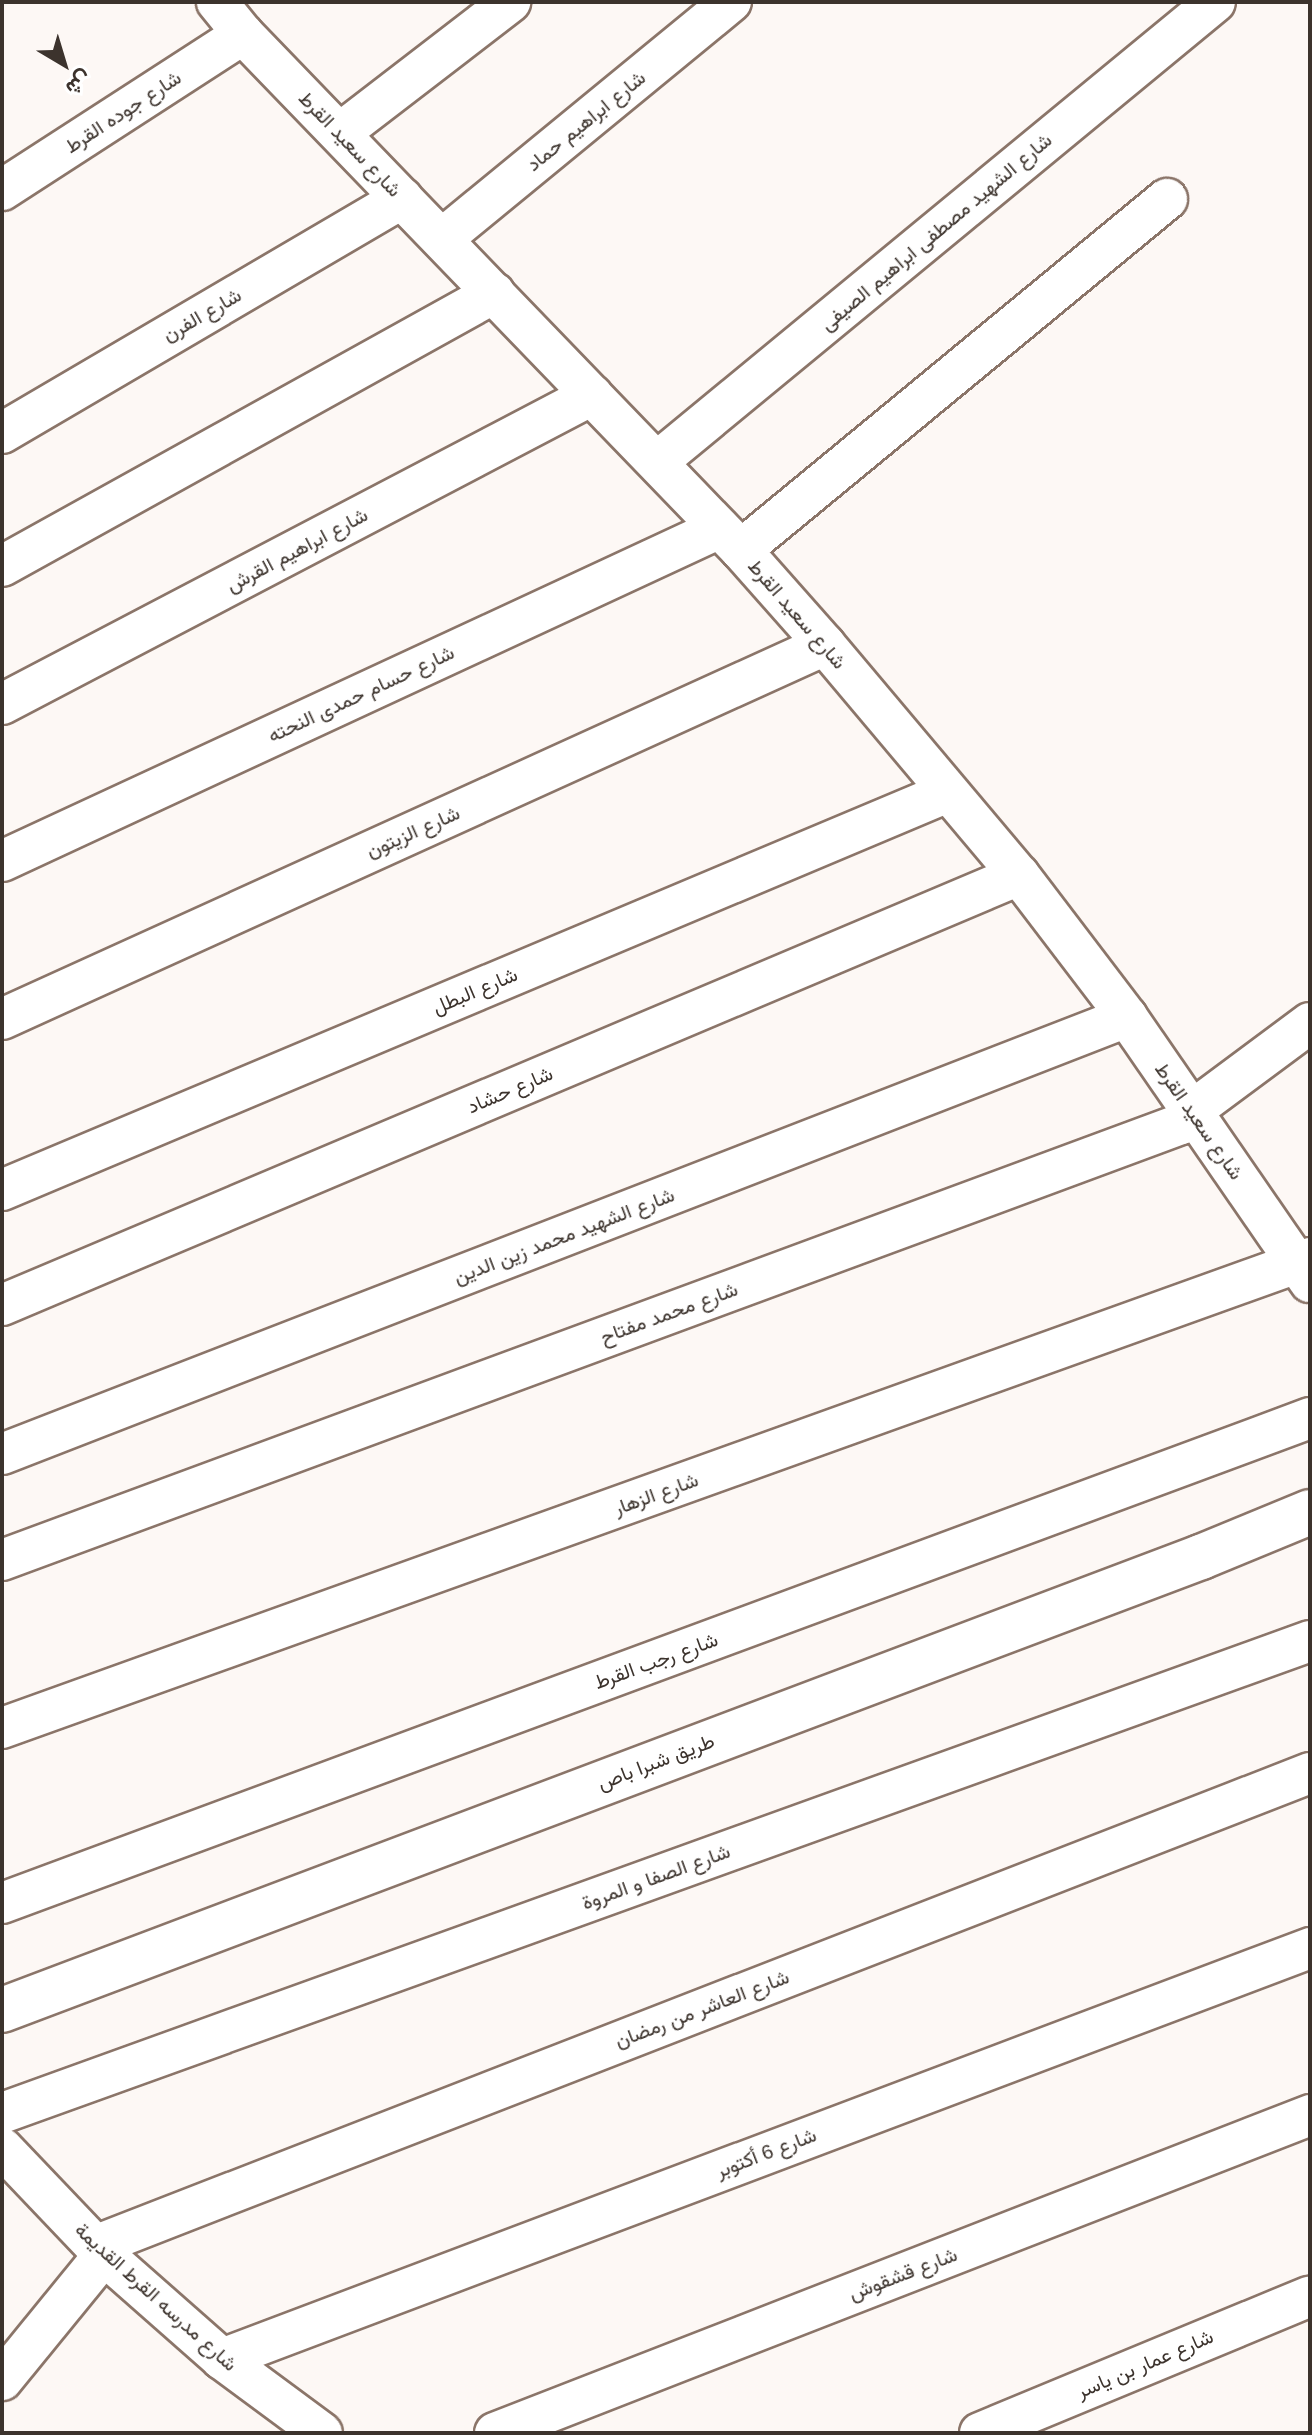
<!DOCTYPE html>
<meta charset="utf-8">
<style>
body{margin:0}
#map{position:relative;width:1312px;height:2435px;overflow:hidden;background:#fdf8f5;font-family:Arial,Vazirmatn,sans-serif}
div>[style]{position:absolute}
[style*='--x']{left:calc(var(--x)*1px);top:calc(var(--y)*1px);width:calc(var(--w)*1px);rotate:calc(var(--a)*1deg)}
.roads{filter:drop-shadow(2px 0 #8b7569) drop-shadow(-2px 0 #8b7569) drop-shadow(0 2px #8b7569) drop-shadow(0 -2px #8b7569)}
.street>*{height:40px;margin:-20px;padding:0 20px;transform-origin:20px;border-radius:20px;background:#fff}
.secondary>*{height:44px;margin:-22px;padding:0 22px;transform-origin:22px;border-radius:22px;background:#fff}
span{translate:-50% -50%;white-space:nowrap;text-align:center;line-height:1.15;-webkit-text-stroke:8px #fff;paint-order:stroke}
.street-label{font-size:20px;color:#3c332d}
.frame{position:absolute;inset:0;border:4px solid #3c332d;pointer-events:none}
.north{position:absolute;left:24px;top:24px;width:80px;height:80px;-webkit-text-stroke:6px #fff;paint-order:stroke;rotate:142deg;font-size:22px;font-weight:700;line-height:32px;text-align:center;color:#3c332d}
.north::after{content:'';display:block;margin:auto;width:28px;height:36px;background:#3c332d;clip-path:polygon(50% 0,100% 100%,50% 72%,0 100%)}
</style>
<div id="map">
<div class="roads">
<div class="street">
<i style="--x:217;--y:2;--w:41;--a:50.9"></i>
<i style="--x:243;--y:34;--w:717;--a:46.02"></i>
<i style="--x:741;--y:550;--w:127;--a:48.5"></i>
<i style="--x:825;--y:645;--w:301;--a:49.9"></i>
<i style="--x:1019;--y:875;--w:178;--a:52.7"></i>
<i style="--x:1127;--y:1017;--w:322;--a:55.4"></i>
<i style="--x:340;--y:133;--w:215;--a:-37.6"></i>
<i style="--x:2;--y:190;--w:287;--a:-32.9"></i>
<i style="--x:442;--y:239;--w:374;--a:-39.4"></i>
<i style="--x:2;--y:433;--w:464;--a:-30.4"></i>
<i style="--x:657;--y:462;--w:723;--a:-39.5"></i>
<i style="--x:741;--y:550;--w:552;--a:-39.49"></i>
<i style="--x:2;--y:566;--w:563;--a:-29.02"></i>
<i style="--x:2;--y:704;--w:666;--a:-27.64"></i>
<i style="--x:2;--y:861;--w:791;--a:-24.88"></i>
<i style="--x:2;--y:1019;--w:904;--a:-24.44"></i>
<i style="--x:2;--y:1190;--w:1026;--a:-22.82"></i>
<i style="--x:2;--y:1305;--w:1104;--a:-22.92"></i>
<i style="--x:2;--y:1454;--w:1207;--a:-21.23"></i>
<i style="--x:2;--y:1560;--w:1257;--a:-20.29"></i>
<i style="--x:1181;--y:1124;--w:28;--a:-45"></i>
<i style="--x:1201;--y:1104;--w:136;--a:-36.6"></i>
<i style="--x:2;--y:1728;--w:1390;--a:-19.76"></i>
<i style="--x:2;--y:1903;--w:1395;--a:-20.34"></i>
<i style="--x:2;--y:2113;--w:1391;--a:-19.84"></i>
<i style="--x:2;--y:2148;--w:148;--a:46.4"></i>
<i style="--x:104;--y:2255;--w:157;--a:41.4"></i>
<i style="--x:222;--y:2359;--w:124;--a:36.5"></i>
<i style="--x:95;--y:2246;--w:1304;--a:-21.27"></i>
<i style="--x:222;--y:2359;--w:1163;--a:-20.69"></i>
<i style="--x:2;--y:2380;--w:161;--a:-50.8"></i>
<i style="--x:495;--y:2433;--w:875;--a:-21.31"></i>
<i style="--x:980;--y:2433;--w:357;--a:-22.5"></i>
</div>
<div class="secondary">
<i style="--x:2;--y:2010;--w:1282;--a:-20.7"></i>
<i style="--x:1201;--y:1557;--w:118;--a:-22.4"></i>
</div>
</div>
<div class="street-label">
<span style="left:123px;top:112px;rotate:-33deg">شارع جوده القرط</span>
<span style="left:586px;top:121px;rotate:-39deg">شارع ابراهيم حماد</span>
<span style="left:350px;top:144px;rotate:46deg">شارع سعيد القرط</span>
<span style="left:936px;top:232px;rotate:-40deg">شارع الشهيد مصطفى ابراهيم الصيفى</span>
<span style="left:202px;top:315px;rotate:-30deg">شارع الفرن</span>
<span style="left:297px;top:550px;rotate:-28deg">شارع ابراهيم القرش</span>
<span style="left:797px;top:614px;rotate:49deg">شارع سعيد القرط</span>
<span style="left:361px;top:694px;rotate:-25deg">شارع حسام حمدى النحته</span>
<span style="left:413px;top:832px;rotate:-24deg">شارع الزيتون</span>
<span style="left:475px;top:991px;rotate:-23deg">شارع البطل</span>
<span style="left:510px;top:1090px;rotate:-23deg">شارع حشاد</span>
<span style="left:1199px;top:1121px;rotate:55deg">شارع سعيد القرط</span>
<span style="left:564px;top:1236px;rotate:-21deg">شارع الشهيد محمد زين الدين</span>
<span style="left:669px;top:1313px;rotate:-20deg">شارع محمد مفتاح</span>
<span style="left:656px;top:1494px;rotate:-20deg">شارع الزهار</span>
<span style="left:656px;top:1661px;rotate:-20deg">شارع رجب القرط</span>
<span style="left:656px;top:1762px;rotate:-21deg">طريق شبرا باص</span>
<span style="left:656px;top:1877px;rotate:-20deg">شارع الصفا و المروة</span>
<span style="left:702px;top:2009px;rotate:-21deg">شارع العاشر من رمضان</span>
<span style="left:766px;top:2153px;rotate:-21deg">شارع 6 أكتوبر</span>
<span style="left:903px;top:2274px;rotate:-21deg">شارع قشقوش</span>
<span style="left:156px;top:2297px;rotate:42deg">شارع مدرسه القرط القديمة</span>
<span style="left:1145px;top:2364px;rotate:-23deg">شارع عمار بن ياسر</span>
</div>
<div class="frame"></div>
<div class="north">ش</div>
</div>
